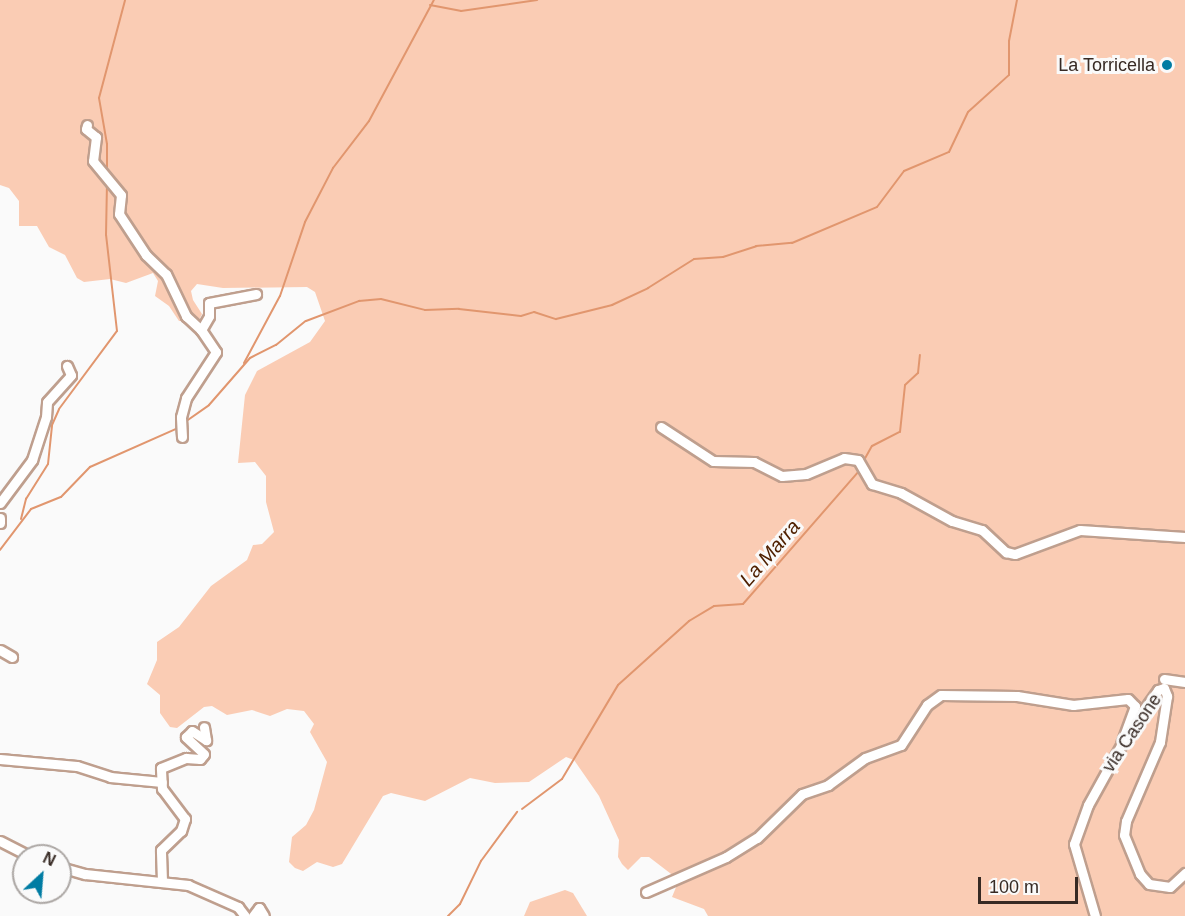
<!DOCTYPE html>
<style>
body{margin:0}
#map{position:relative;width:1185px;height:916px;overflow:hidden;background:#fafafa;font-family:Arial,sans-serif}
div>[style]{position:absolute}
[style*='--x']{left:calc(var(--x)*1px);top:calc(var(--y)*1px);width:calc(var(--w)*1px);rotate:calc(var(--a)*1deg)}
.green>*{inset:0;background:#faccb4}
.stream>*{height:2px;margin:-1px;padding:0 1px;transform-origin:1px;border-radius:1px;background:#e1966e}
.roads{filter:drop-shadow(2px 0 #bf9f8e) drop-shadow(-2px 0 #bf9f8e) drop-shadow(0 2px #bf9f8e) drop-shadow(0 -2px #bf9f8e)}
.minor>*{height:9px;margin:-4.5px;padding:0 4.5px;transform-origin:4.5px;border-radius:4.5px;background:#fff}
.dots>*{width:16px;height:16px;translate:-50% -50%;box-sizing:border-box;border:3px solid #fafafa;border-radius:50%}
span{translate:-50% -50%;white-space:nowrap;text-align:center;line-height:1.15;-webkit-text-stroke:6px #fafafa;paint-order:stroke}
.poi-label{font-size:18px;color:#372a24}
.right{translate:-100% -50%;text-align:right}
.street-label{font-size:18px;color:#372a24}
.water-label{font-size:20px;color:#4f2001;font-style:italic}
.north{position:absolute;left:12px;top:844px;width:60px;height:60px;box-sizing:border-box;background:#fafafa;border:2px solid #aca7a4;border-radius:50%;rotate:26deg;font-size:16px;font-weight:700;line-height:24px;text-align:center;color:#372a24}
.north::after{content:'';display:block;margin:auto;width:21px;height:27px;background:#007ca3;clip-path:polygon(50% 0,100% 100%,50% 72%,0 100%)}
.scale{position:absolute;left:978px;top:877px;width:100px;height:27px;box-sizing:border-box;border:3px solid #372a24;border-top:0;padding-left:8px;font-size:18px;line-height:21px;white-space:nowrap;color:#372a24;-webkit-text-stroke:4px #fafafa;paint-order:stroke}
</style>
<div id="map">
<div class="green">
<i style="clip-path:polygon(0 0,1185px 0,1185px 916px,708px 916px,704px 909px,672px 897px,679px 880px,649px 857px,641px 857px,628px 870px,622px 864px,618px 857px,619px 840px,599px 796px,574px 760px,566px 757px,529px 782px,495px 783px,470px 778px,425px 801px,391px 793px,383px 796px,342px 864px,333px 867px,317px 862px,303px 871px,295px 868px,289px 862px,292px 837px,306px 825px,314px 810px,327px 762px,310px 732px,314px 724px,304px 711px,287px 709px,270px 716px,252px 710px,227px 715px,212px 706px,204px 707px,177px 728px,170px 727px,160px 713px,160px 695px,147px 684px,157px 660px,157px 642px,179px 627px,211px 586px,247px 560px,253px 545px,262px 544px,274px 532px,266px 502px,266px 476px,255px 462px,238px 463px,245px 395px,257px 371px,310px 342px,325px 321px,315px 292px,307px 287px,223px 288px,197px 284px,191px 291px,193px 300px,202px 314px,198px 322px,179px 321px,169px 306px,155px 296px,158px 281px,153px 273px,126px 283px,110px 279px,84px 282px,77px 278px,65px 255px,49px 247px,37px 226px,19px 226px,19px 201px,9px 188px,0 185px)"></i>
<i style="clip-path:polygon(565px 890px,573px 893px,587px 916px,524px 916px,530px 902px)"></i>
</div>
<div class="stream">
<i style="--x:430;--y:5;--w:32;--a:11"></i>
<i style="--x:461;--y:11;--w:77;--a:-8.2"></i>
<i style="--x:107;--y:171;--w:27;--a:-90"></i>
<i style="--x:107;--y:144;--w:47;--a:-99.9"></i>
<i style="--x:99;--y:98;--w:101;--a:-75.1"></i>
<i style="--x:244;--y:363;--w:76;--a:-61.8"></i>
<i style="--x:280;--y:296;--w:78;--a:-71.3"></i>
<i style="--x:305;--y:222;--w:61;--a:-62.6"></i>
<i style="--x:333;--y:168;--w:59;--a:-52.5"></i>
<i style="--x:369;--y:121;--w:137;--a:-61.8"></i>
<i style="--x:185;--y:422;--w:29;--a:-35"></i>
<i style="--x:209;--y:405;--w:62;--a:-48.9"></i>
<i style="--x:250;--y:358;--w:29;--a:-27"></i>
<i style="--x:276;--y:345;--w:38;--a:-39"></i>
<i style="--x:306;--y:321;--w:57;--a:-20.7"></i>
<i style="--x:359;--y:301;--w:22;--a:-5"></i>
<i style="--x:381;--y:299;--w:45;--a:14"></i>
<i style="--x:425;--y:310;--w:34;--a:-2"></i>
<i style="--x:459;--y:309;--w:62;--a:6.4"></i>
<i style="--x:521;--y:316;--w:14;--a:-17"></i>
<i style="--x:534;--y:312;--w:23;--a:18"></i>
<i style="--x:556;--y:319;--w:58;--a:-14"></i>
<i style="--x:612;--y:305;--w:40;--a:-25"></i>
<i style="--x:648;--y:288;--w:54;--a:-32.2"></i>
<i style="--x:694;--y:259;--w:29;--a:-4"></i>
<i style="--x:723;--y:257;--w:35;--a:-18"></i>
<i style="--x:756;--y:246;--w:36;--a:-5"></i>
<i style="--x:792;--y:243;--w:92;--a:-23"></i>
<i style="--x:877;--y:207;--w:45;--a:-53.1"></i>
<i style="--x:904;--y:171;--w:49;--a:-22.9"></i>
<i style="--x:949;--y:152;--w:44;--a:-64.6"></i>
<i style="--x:968;--y:112;--w:55;--a:-42.1"></i>
<i style="--x:1009;--y:75;--w:34;--a:-90"></i>
<i style="--x:1009;--y:41;--w:42;--a:-79"></i>
<i style="--x:863;--y:462;--w:18;--a:-61"></i>
<i style="--x:872;--y:446;--w:31;--a:-27"></i>
<i style="--x:900;--y:432;--w:47;--a:-83.9"></i>
<i style="--x:905;--y:385;--w:18;--a:-43"></i>
<i style="--x:918;--y:373;--w:18;--a:-84"></i>
<i style="--x:21;--y:519;--w:21;--a:-76"></i>
<i style="--x:26;--y:499;--w:41;--a:-57.8"></i>
<i style="--x:48;--y:464;--w:39;--a:-84"></i>
<i style="--x:52;--y:425;--w:17;--a:-66"></i>
<i style="--x:59;--y:409;--w:97;--a:-53.4"></i>
<i style="--x:117;--y:331;--w:97;--a:-96.5"></i>
<i style="--x:106;--y:235;--w:51;--a:-88.9"></i>
<i style="--x:0;--y:550;--w:51;--a:-52.9"></i>
<i style="--x:31;--y:509;--w:32;--a:-22"></i>
<i style="--x:61;--y:497;--w:42;--a:-46"></i>
<i style="--x:90;--y:467;--w:96;--a:-23.9"></i>
<i style="--x:522;--y:809;--w:50;--a:-36.9"></i>
<i style="--x:562;--y:779;--w:109;--a:-59.2"></i>
<i style="--x:618;--y:685;--w:96;--a:-42"></i>
<i style="--x:689;--y:621;--w:29;--a:-31"></i>
<i style="--x:714;--y:606;--w:29;--a:-4"></i>
<i style="--x:743;--y:604;--w:178;--a:-48.9"></i>
<i style="--x:448;--y:916;--w:17;--a:-45"></i>
<i style="--x:460;--y:904;--w:48;--a:-64"></i>
<i style="--x:481;--y:861;--w:61;--a:-53.7"></i>
</div>
<div class="roads">
<div class="minor">
<i style="--x:87;--y:125;--w:4;--a:104"></i>
<i style="--x:86;--y:129;--w:13;--a:39"></i>
<i style="--x:96;--y:137;--w:24;--a:97"></i>
<i style="--x:93;--y:161;--w:44;--a:50.5"></i>
<i style="--x:121;--y:195;--w:19;--a:96"></i>
<i style="--x:119;--y:214;--w:49;--a:56.6"></i>
<i style="--x:146;--y:255;--w:28;--a:44"></i>
<i style="--x:166;--y:274;--w:47;--a:64.5"></i>
<i style="--x:186;--y:316;--w:21;--a:43"></i>
<i style="--x:661;--y:427;--w:62;--a:33.2"></i>
<i style="--x:713;--y:461;--w:41;--a:1.4"></i>
<i style="--x:754;--y:462;--w:31;--a:27"></i>
<i style="--x:782;--y:476;--w:24;--a:-5"></i>
<i style="--x:806;--y:474;--w:41;--a:-22.8"></i>
<i style="--x:844;--y:458;--w:14;--a:8"></i>
<i style="--x:858;--y:460;--w:28;--a:60"></i>
<i style="--x:872;--y:484;--w:30;--a:17"></i>
<i style="--x:901;--y:493;--w:58;--a:28.8"></i>
<i style="--x:952;--y:521;--w:31;--a:17"></i>
<i style="--x:982;--y:530;--w:33;--a:43"></i>
<i style="--x:1006;--y:552;--w:9;--a:13"></i>
<i style="--x:1015;--y:554;--w:69;--a:-20.3"></i>
<i style="--x:1080;--y:530;--w:105;--a:3.8"></i>
<i style="--x:182;--y:437;--w:20;--a:-93"></i>
<i style="--x:181;--y:417;--w:20;--a:-75"></i>
<i style="--x:186;--y:398;--w:55;--a:-56.9"></i>
<i style="--x:216;--y:352;--w:27;--a:-124"></i>
<i style="--x:201;--y:330;--w:16;--a:-60"></i>
<i style="--x:209;--y:316;--w:13;--a:-90"></i>
<i style="--x:209;--y:303;--w:48;--a:-10.8"></i>
<i style="--x:0;--y:503;--w:54;--a:-53.3"></i>
<i style="--x:32;--y:460;--w:45;--a:-72"></i>
<i style="--x:46;--y:417;--w:15;--a:-86"></i>
<i style="--x:47;--y:402;--w:36;--a:-48"></i>
<i style="--x:71;--y:375;--w:10;--a:-114"></i>
<i style="--x:0;--y:518;--w:5;--a:90"></i>
<i style="--x:0;--y:650;--w:14;--a:30"></i>
<i style="--x:1164;--y:679;--w:21;--a:8"></i>
<i style="--x:1133;--y:725;--w:43;--a:-54.5"></i>
<i style="--x:1158;--y:690;--w:6;--a:-18"></i>
<i style="--x:1164;--y:688;--w:9;--a:69"></i>
<i style="--x:1167;--y:696;--w:47;--a:98.7"></i>
<i style="--x:1160;--y:742;--w:86;--a:113.3"></i>
<i style="--x:1126;--y:821;--w:14;--a:98"></i>
<i style="--x:1124;--y:835;--w:42;--a:67.7"></i>
<i style="--x:1140;--y:874;--w:13;--a:48"></i>
<i style="--x:1149;--y:884;--w:21;--a:8"></i>
<i style="--x:1170;--y:887;--w:21;--a:-43"></i>
<i style="--x:0;--y:759;--w:77;--a:5.2"></i>
<i style="--x:77;--y:766;--w:35;--a:18"></i>
<i style="--x:110;--y:777;--w:52;--a:5.5"></i>
<i style="--x:0;--y:841;--w:34;--a:27"></i>
<i style="--x:60;--y:867;--w:26;--a:16"></i>
<i style="--x:85;--y:874;--w:104;--a:6.1"></i>
<i style="--x:188;--y:885;--w:55;--a:23.7"></i>
<i style="--x:238;--y:907;--w:11;--a:52"></i>
<i style="--x:162;--y:881;--w:31;--a:-92"></i>
<i style="--x:161;--y:850;--w:28;--a:-44"></i>
<i style="--x:181;--y:831;--w:13;--a:-72"></i>
<i style="--x:185;--y:819;--w:38;--a:-127"></i>
<i style="--x:162;--y:789;--w:21;--a:-93"></i>
<i style="--x:161;--y:768;--w:27;--a:-22"></i>
<i style="--x:186;--y:758;--w:14;--a:4"></i>
<i style="--x:200;--y:759;--w:6;--a:-51"></i>
<i style="--x:204;--y:754;--w:25;--a:-137"></i>
<i style="--x:186;--y:737;--w:8;--a:-45"></i>
<i style="--x:192;--y:731;--w:17;--a:33"></i>
<i style="--x:206;--y:740;--w:13;--a:-99"></i>
<i style="--x:646;--y:892;--w:87;--a:-23.6"></i>
<i style="--x:726;--y:857;--w:36;--a:-32"></i>
<i style="--x:757;--y:838;--w:63;--a:-44.4"></i>
<i style="--x:802;--y:794;--w:28;--a:-19"></i>
<i style="--x:828;--y:785;--w:46;--a:-36.1"></i>
<i style="--x:865;--y:758;--w:38;--a:-20"></i>
<i style="--x:901;--y:745;--w:48;--a:-57"></i>
<i style="--x:927;--y:705;--w:17;--a:-36"></i>
<i style="--x:941;--y:695;--w:76;--a:0.8"></i>
<i style="--x:1017;--y:696;--w:57;--a:9.1"></i>
<i style="--x:1073;--y:705;--w:55;--a:-6.2"></i>
<i style="--x:1128;--y:699;--w:10;--a:45"></i>
<i style="--x:1135;--y:706;--w:40;--a:110.2"></i>
<i style="--x:253;--y:916;--w:10;--a:-53"></i>
<i style="--x:259;--y:908;--w:9;--a:58"></i>
<i style="--x:1095;--y:916;--w:75;--a:-106.3"></i>
<i style="--x:1074;--y:844;--w:41;--a:-70.3"></i>
<i style="--x:1088;--y:805;--w:74;--a:-61"></i>
</div>
</div>
<div class="dots">
<i style="left:1167px;top:65px;background:#007ca3"></i>
</div>
<div class="poi-label">
<span class="right" style="left:1155px;top:65px">La Torricella</span>
</div>
<div class="street-label">
<span style="left:1132px;top:733px;rotate:-56deg">via Casone</span>
</div>
<div class="water-label">
<span style="left:770px;top:553px;rotate:-49deg">La Marra</span>
</div>
<div class="north">N</div>
<div class="scale">100 m</div>
</div>
